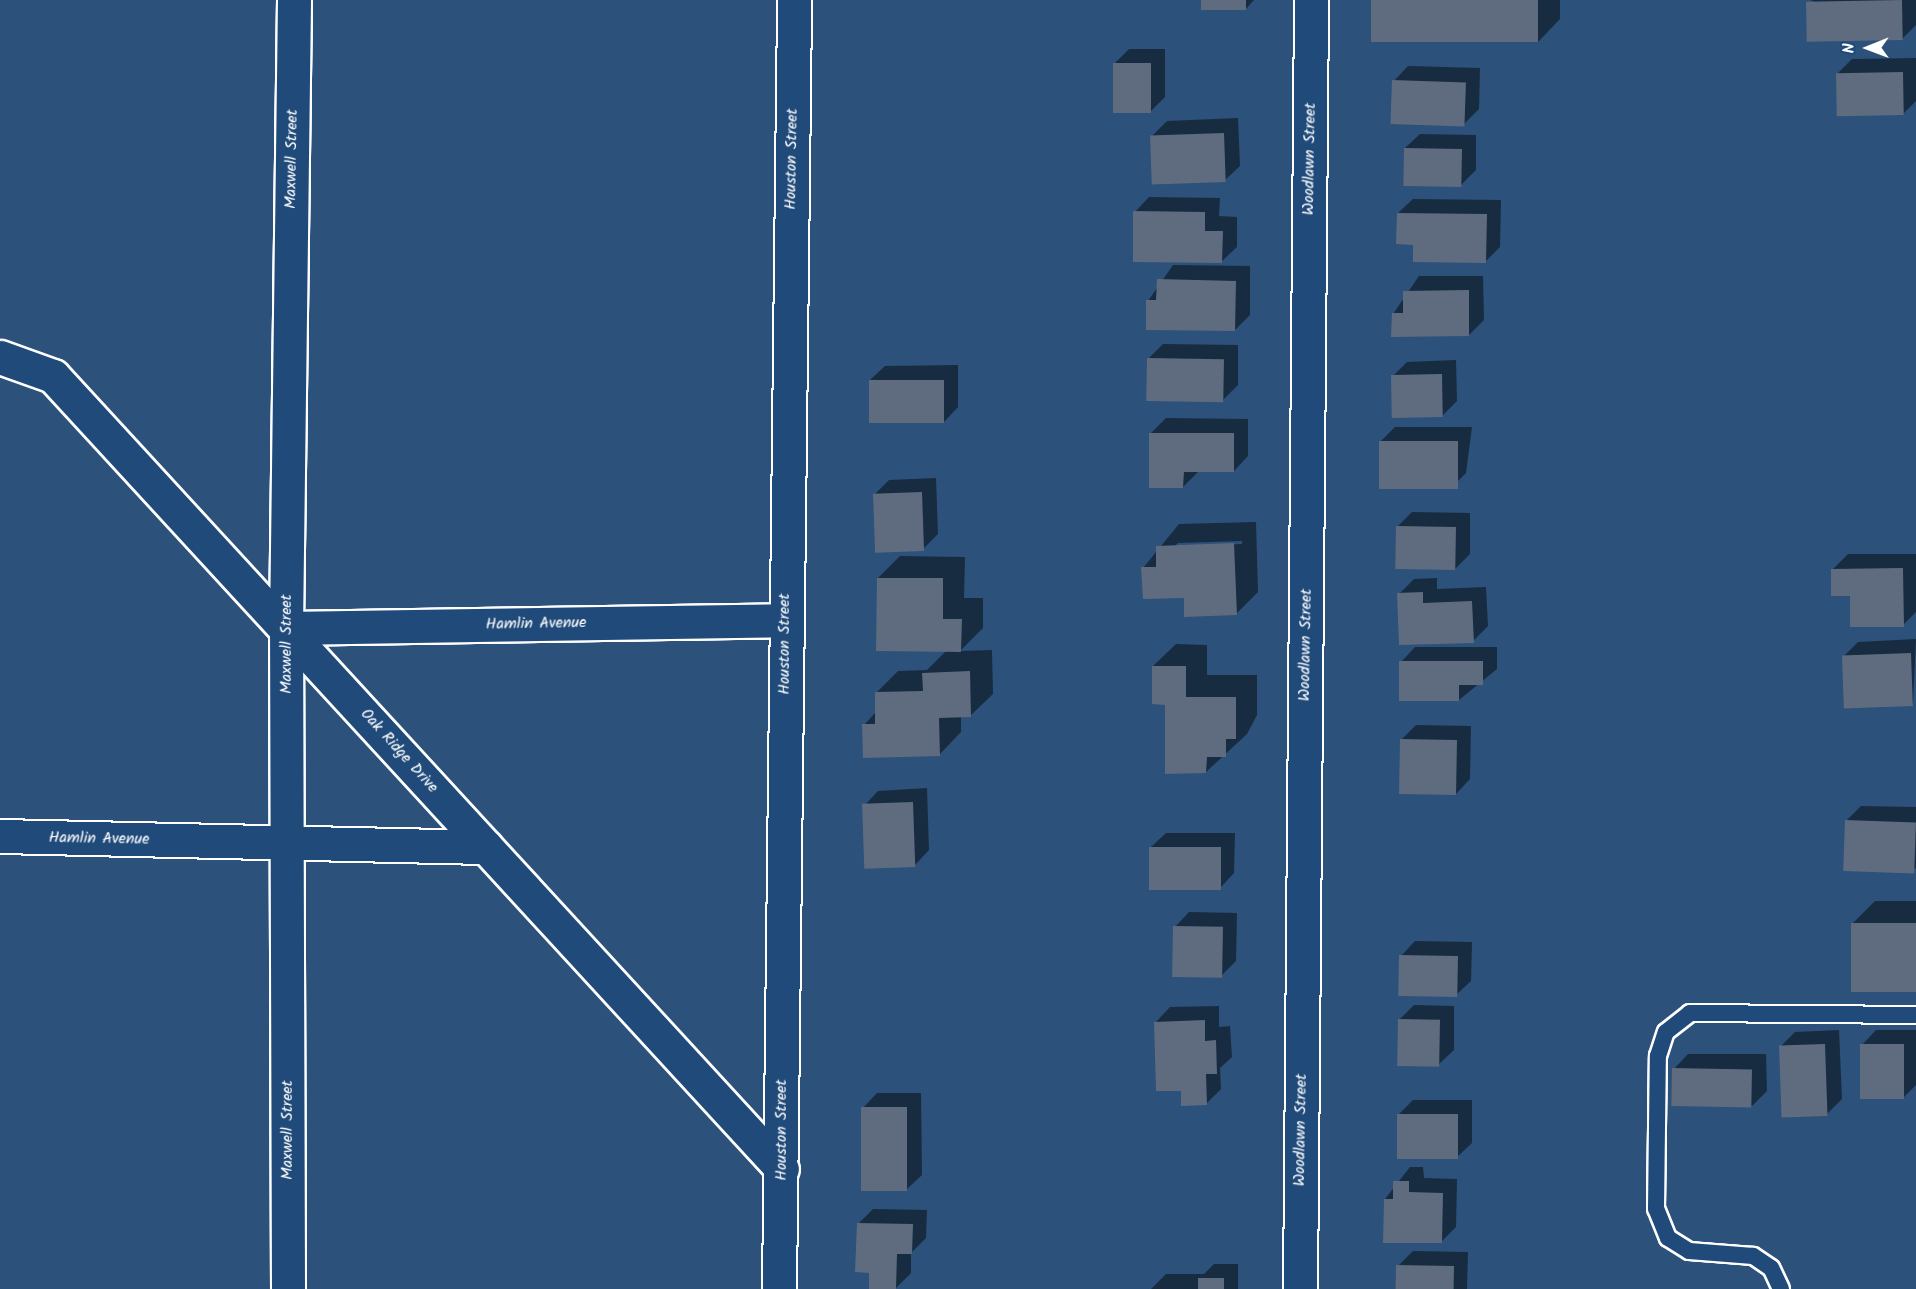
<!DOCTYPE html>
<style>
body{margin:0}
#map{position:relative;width:1916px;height:1289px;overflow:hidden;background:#2c517b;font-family:Kalam,sans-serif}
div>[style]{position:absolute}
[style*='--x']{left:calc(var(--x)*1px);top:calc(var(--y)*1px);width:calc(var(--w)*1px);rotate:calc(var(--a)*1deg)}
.shadow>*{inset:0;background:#0007}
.building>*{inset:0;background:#5f6c7f;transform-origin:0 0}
.roads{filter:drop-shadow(2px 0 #fff) drop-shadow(-2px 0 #fff) drop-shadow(0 2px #fff) drop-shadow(0 -2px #fff)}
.service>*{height:16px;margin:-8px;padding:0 8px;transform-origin:8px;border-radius:8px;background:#1f4a7a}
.minor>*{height:33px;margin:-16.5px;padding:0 16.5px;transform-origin:16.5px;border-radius:16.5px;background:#1f4a7a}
span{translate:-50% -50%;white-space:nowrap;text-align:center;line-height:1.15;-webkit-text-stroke:4.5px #1f4a7a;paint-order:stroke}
.street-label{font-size:16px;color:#fff}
.north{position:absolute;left:1838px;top:18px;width:60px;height:60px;-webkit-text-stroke:4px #1f4a7a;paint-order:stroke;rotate:269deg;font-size:16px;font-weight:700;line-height:24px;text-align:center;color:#fff}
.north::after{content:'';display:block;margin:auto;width:21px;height:27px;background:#fff;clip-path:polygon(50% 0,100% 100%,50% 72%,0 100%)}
</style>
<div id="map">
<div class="shadow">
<i style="clip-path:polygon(1203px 0,1254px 0,1245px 10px)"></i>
<i style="clip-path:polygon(1373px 0,1560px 0,1560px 19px,1538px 42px)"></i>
<i style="clip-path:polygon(1810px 0,1916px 0,1916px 25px,1902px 39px)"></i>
<i style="clip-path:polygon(1129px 49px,1165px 49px,1165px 97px,1150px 112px,1115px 63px)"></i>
<i style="clip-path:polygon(1916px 58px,1916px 101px,1903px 114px,1837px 74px,1852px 59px)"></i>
<i style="clip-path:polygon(1408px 66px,1480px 68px,1479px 109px,1464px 124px,1394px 81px)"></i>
<i style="clip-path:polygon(1238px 118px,1240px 166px,1225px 180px,1152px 136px,1167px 121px)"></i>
<i style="clip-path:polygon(1420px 134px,1476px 135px,1476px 170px,1461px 185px,1405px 148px)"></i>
<i style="clip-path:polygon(1149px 197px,1220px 198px,1219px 216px,1237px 217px,1237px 247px,1222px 261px,1135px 212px)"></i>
<i style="clip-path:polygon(1413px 199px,1501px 200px,1500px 247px,1486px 261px,1415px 243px,1398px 213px)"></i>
<i style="clip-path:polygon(1173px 265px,1250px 266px,1250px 315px,1235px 330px,1148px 301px)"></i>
<i style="clip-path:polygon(1419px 276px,1483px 276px,1484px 320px,1469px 335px,1393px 314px)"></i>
<i style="clip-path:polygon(1163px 344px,1238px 345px,1238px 385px,1223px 400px,1148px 359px)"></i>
<i style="clip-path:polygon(1456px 360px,1457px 401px,1442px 416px,1392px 377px,1407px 362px)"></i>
<i style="clip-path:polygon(958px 365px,958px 407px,944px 422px,870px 380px,885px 366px)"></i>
<i style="clip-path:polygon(1166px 418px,1248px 419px,1248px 456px,1234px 471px,1198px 472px,1183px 487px,1151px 433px)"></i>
<i style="clip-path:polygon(1395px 427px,1472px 427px,1466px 473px,1451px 488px,1380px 442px)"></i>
<i style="clip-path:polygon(936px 478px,938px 534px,923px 549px,874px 495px,889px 480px)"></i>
<i style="clip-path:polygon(1412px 512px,1470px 513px,1470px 554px,1455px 569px,1397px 527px)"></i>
<i style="clip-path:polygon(evenodd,1256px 522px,1258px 592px,1236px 614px,1185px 596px,1143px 568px,1179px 524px,1256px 522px,1242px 541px,1242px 544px,1174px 547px,1178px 543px,1242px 541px)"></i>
<i style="clip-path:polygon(1848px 554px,1916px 554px,1916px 612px,1903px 625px,1851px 595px,1833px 569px)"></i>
<i style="clip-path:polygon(900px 556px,965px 557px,964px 598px,983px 598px,983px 628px,960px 651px,992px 650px,993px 694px,970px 716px,961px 716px,961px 732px,939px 755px,864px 725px,876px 712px,876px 693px,898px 671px,927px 670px,947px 650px,878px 578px)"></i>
<i style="clip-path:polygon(1437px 578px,1437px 589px,1486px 587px,1488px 626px,1473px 641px,1399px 594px,1414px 579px)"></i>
<i style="clip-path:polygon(1916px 639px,1913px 704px,1843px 657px,1858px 642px)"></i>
<i style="clip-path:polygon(1176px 644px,1207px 645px,1207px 675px,1257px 675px,1257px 715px,1247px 734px,1206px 772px,1166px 703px,1153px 666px)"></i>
<i style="clip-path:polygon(1415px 647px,1497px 647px,1497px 669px,1459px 700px,1401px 662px)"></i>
<i style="clip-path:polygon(1416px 725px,1471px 726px,1470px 779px,1456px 794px,1401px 740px)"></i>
<i style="clip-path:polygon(927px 788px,929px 850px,915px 865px,864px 806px,878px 791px)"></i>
<i style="clip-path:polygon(1861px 806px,1916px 807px,1916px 869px,1846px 821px)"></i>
<i style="clip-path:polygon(1166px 833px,1235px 833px,1234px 873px,1220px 888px,1151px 847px)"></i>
<i style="clip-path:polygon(1875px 901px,1916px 901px,1916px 990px,1853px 923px)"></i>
<i style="clip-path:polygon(1189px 912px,1237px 913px,1236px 961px,1221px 976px,1175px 927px)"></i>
<i style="clip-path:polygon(1415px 941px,1472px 942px,1471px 981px,1456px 995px,1401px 956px)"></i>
<i style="clip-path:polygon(1414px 1005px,1454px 1006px,1454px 1050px,1439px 1064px,1399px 1020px)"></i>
<i style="clip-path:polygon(1219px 1006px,1219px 1027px,1230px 1026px,1232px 1057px,1220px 1068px,1221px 1089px,1206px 1104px,1156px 1022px,1170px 1007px)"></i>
<i style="clip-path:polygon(1839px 1030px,1842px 1099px,1827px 1114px,1781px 1046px,1795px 1032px)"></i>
<i style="clip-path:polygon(1876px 1030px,1916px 1030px,1916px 1085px,1903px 1098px,1862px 1045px)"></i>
<i style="clip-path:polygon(1688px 1054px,1766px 1054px,1767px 1091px,1752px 1106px,1674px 1069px)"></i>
<i style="clip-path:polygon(877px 1093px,921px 1093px,922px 1175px,907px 1189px,863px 1108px)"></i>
<i style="clip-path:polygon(1413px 1100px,1472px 1100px,1472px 1143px,1457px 1157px,1398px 1115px)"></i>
<i style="clip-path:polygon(1410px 1167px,1423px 1167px,1424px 1178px,1457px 1179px,1456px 1227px,1441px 1242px,1385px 1199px)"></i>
<i style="clip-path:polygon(873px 1209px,927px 1210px,926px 1238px,911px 1253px,911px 1273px,896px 1288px,870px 1271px,858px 1224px)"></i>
<i style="clip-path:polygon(1413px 1251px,1468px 1252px,1467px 1289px,1397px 1289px,1398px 1266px)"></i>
<i style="clip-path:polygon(1214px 1264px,1238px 1264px,1238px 1289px,1151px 1289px,1166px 1274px,1204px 1274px)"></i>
</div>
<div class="building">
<i style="left:1201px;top:0;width:45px;height:10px"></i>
<i style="left:1371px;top:0;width:167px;height:42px"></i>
<i style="left:1902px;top:0;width:40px;height:96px;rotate:89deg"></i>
<i style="left:1113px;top:63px;width:38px;height:50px"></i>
<i style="left:1903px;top:72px;width:43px;height:67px;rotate:89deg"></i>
<i style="left:1392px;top:80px;width:74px;height:44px;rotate:2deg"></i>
<i style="left:1224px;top:133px;width:49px;height:74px;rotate:88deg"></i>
<i style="left:1404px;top:148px;width:58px;height:38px;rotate:1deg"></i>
<i style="clip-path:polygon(1133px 211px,1205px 212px,1205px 231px,1223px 231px,1222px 263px,1133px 262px)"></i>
<i style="clip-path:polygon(1397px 213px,1487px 214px,1486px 263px,1413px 262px,1413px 245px,1396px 244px)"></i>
<i style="clip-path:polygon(1157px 279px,1236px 281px,1235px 331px,1146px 330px,1146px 300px,1156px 300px)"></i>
<i style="clip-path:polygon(1469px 290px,1469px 336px,1391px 337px,1392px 313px,1403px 313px,1403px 291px)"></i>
<i style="left:1147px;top:358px;width:77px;height:43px;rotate:1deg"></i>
<i style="left:1442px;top:374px;width:43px;height:51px;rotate:89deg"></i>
<i style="left:869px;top:380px;width:75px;height:43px"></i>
<i style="clip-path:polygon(1149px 433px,1234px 433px,1234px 472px,1184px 472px,1183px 488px,1149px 488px)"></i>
<i style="left:1379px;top:441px;width:79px;height:48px"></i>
<i style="left:922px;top:492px;width:59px;height:49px;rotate:88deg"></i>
<i style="left:1396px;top:526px;width:60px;height:43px;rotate:1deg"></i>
<i style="clip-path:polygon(1234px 543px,1237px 615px,1184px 617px,1184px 598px,1143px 599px,1141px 567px,1156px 567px,1156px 546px)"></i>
<i style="clip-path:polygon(1903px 568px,1904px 627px,1850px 627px,1850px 596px,1831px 596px,1831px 569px)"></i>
<i style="clip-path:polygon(877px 578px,943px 578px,943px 619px,962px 619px,961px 652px,876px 651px)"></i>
<i style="clip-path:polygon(1423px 592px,1423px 603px,1472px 601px,1474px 643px,1399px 645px,1397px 593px)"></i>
<i style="left:1911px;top:653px;width:53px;height:69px;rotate:88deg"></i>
<i style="clip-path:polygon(1399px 661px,1483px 661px,1483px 685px,1459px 685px,1459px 701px,1399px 701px)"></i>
<i style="clip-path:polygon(1152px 666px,1186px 666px,1186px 697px,1236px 697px,1236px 739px,1226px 739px,1226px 757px,1207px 757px,1206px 773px,1165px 774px,1165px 705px,1152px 704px)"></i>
<i style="clip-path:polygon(970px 671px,971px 717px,939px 718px,940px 756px,863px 758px,862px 724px,875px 724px,875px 692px,923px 691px,922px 673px)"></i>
<i style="left:1400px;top:739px;width:57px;height:55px;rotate:1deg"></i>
<i style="left:913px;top:802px;width:65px;height:51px;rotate:88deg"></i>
<i style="left:1845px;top:820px;width:71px;height:51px;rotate:2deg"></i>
<i style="left:1149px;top:847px;width:72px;height:43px"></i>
<i style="left:1851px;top:923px;width:65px;height:69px"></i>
<i style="left:1173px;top:926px;width:50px;height:51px;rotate:1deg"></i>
<i style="left:1399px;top:955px;width:59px;height:41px;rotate:1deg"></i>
<i style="left:1398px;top:1019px;width:42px;height:47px;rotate:1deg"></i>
<i style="clip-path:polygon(1205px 1020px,1205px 1041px,1216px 1040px,1217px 1074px,1206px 1074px,1207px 1105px,1181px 1106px,1181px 1091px,1156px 1091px,1154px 1022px)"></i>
<i style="left:1825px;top:1044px;width:72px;height:46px;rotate:88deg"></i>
<i style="left:1860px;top:1044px;width:44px;height:55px"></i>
<i style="left:1672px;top:1068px;width:80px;height:38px;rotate:1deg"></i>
<i style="left:861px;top:1107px;width:46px;height:84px"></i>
<i style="left:1397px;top:1114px;width:61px;height:45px"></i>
<i style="clip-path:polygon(1393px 1181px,1409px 1181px,1409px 1192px,1443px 1193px,1442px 1243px,1383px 1243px,1384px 1199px,1393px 1199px)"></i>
<i style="clip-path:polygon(857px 1223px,913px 1224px,912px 1254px,897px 1254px,896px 1289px,869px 1289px,869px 1273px,855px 1272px)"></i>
<i style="left:1396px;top:1265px;width:58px;height:24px;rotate:1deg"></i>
<i style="left:1198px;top:1278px;width:26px;height:11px"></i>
</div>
<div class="roads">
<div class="service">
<i style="--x:1781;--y:1289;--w:23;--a:-115"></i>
<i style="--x:1771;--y:1268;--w:22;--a:-146"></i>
<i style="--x:1753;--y:1256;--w:64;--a:-175.5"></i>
<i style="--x:1689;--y:1251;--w:25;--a:-148"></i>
<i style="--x:1668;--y:1238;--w:31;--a:-112"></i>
<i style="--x:1656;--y:1209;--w:153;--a:-89.3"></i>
<i style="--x:1658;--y:1056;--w:25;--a:-72"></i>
<i style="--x:1666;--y:1032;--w:31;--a:-38"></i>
<i style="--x:1690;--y:1013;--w:226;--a:0.5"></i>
</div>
<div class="minor">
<i style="--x:0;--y:357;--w:56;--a:19.7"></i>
<i style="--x:53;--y:376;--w:1077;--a:47.41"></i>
<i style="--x:286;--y:628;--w:499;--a:-0.9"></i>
<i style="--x:0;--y:836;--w:486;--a:1.3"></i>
<i style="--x:288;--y:1289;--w:661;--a:-90.17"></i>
<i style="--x:286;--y:628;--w:628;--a:-89.27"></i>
<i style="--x:779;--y:1289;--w:1289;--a:-89.33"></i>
<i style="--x:1300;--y:1289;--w:1289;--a:-89.51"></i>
</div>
</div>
<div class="street-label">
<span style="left:292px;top:159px;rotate:-89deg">Maxwell Street</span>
<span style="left:792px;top:159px;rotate:-89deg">Houston Street</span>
<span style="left:1310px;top:159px;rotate:-89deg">Woodlawn Street</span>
<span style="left:536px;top:624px;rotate:-1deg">Hamlin Avenue</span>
<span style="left:287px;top:644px;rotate:-90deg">Maxwell Street</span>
<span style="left:785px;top:644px;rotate:-90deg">Houston Street</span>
<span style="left:1306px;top:645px;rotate:-89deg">Woodlawn Street</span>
<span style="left:399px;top:751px;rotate:48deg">Oak Ridge Drive</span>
<span style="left:99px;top:839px;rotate:1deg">Hamlin Avenue</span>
<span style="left:288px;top:1130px;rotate:-90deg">Maxwell Street</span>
<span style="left:782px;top:1130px;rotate:-90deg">Houston Street</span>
<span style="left:1301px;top:1130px;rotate:-89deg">Woodlawn Street</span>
</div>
<div class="north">N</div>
</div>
